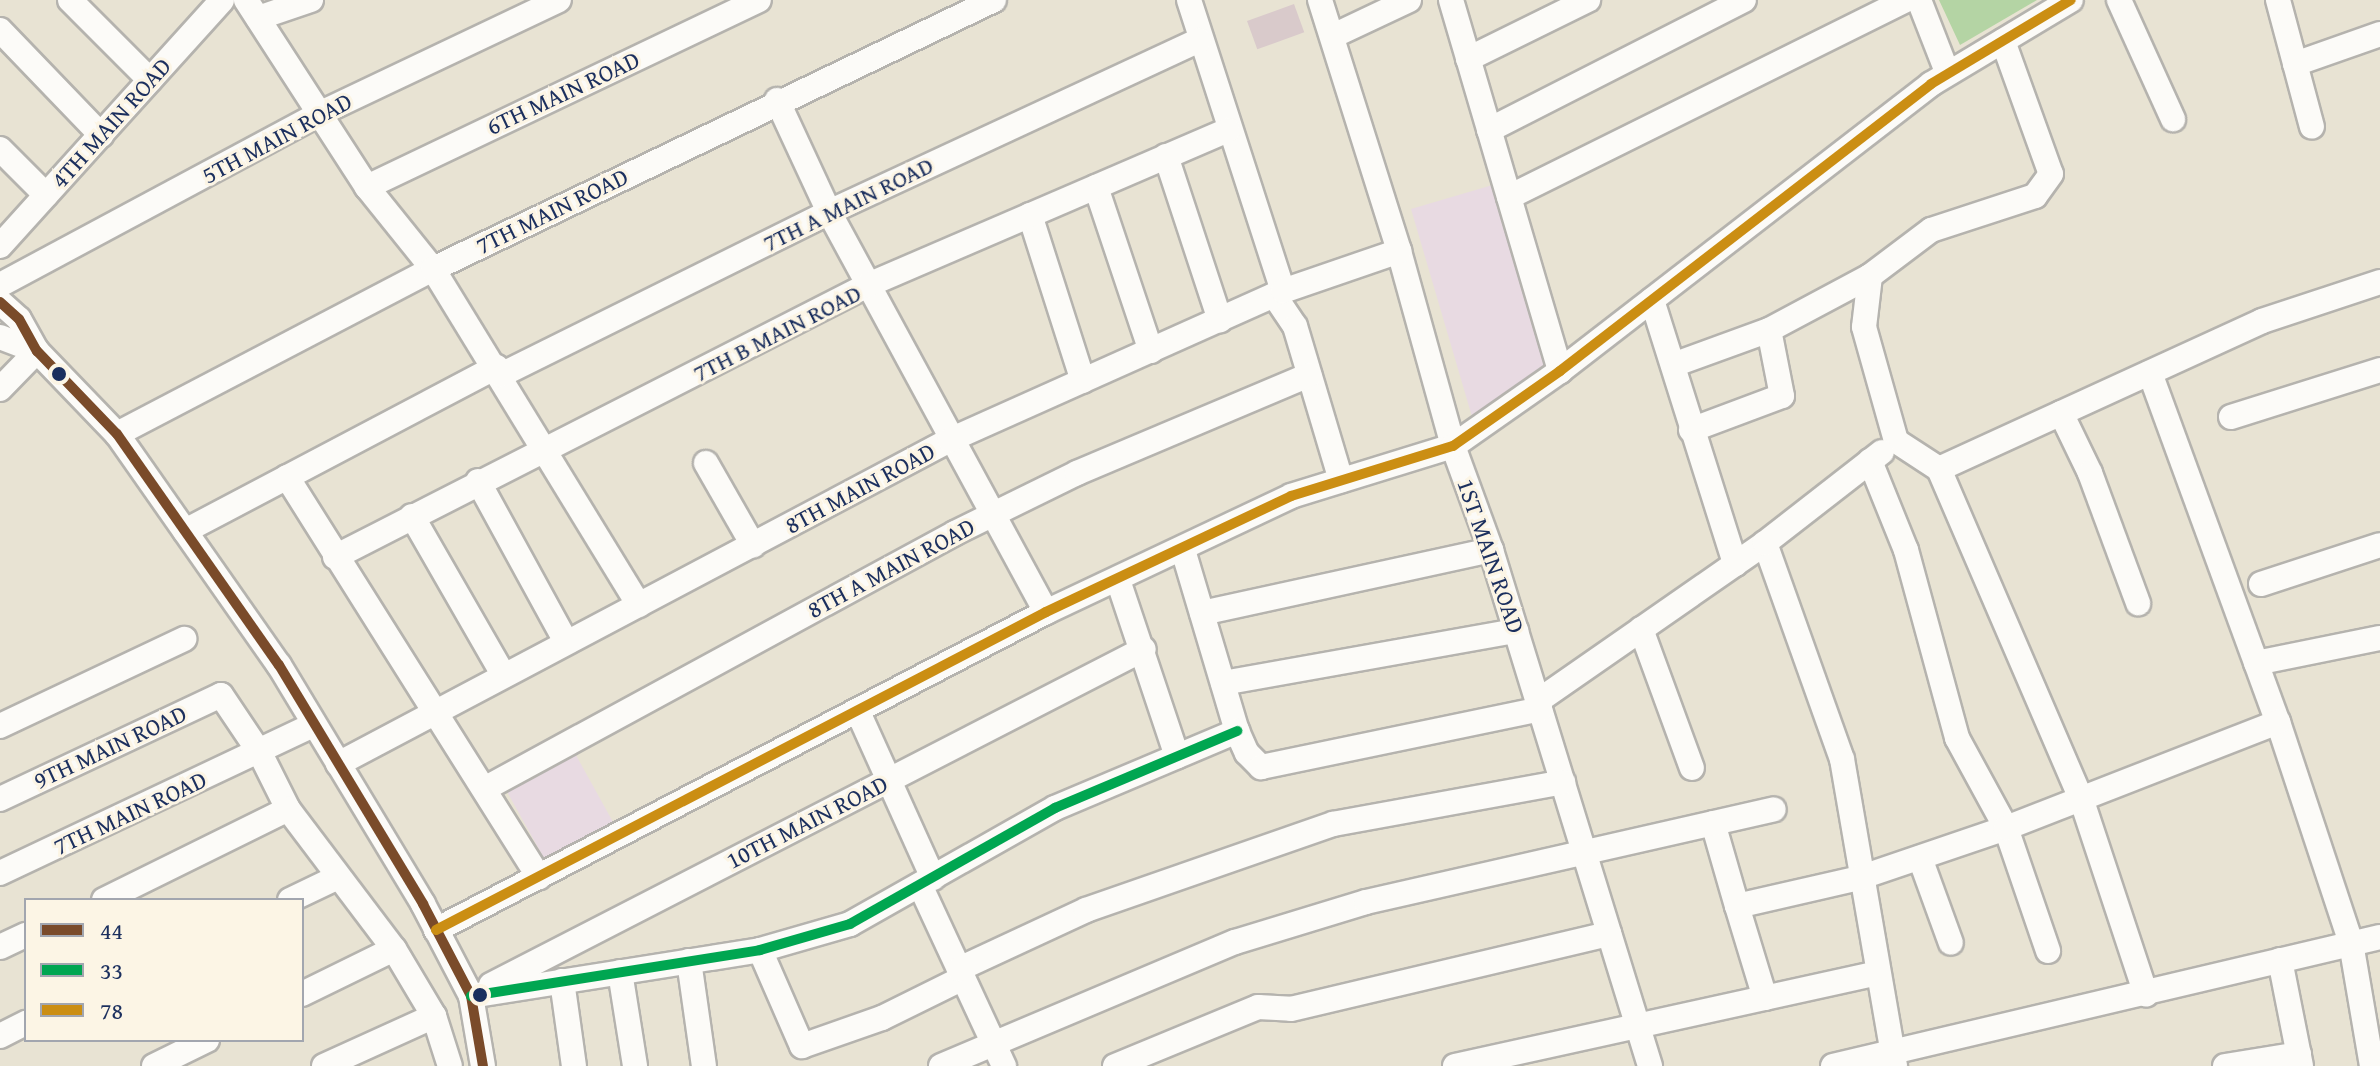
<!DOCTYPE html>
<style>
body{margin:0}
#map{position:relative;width:2380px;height:1066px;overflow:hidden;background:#e8e3d3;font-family:"Gentium Book Plus",serif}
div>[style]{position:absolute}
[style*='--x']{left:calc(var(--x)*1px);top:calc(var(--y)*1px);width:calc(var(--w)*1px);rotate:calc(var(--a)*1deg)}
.built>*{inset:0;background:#e8dae2;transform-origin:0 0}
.green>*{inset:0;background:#b4d4a4}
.building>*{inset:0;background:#d9cacb;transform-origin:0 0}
.roads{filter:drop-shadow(2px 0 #b5b3ae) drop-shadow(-2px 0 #b5b3ae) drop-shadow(0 2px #b5b3ae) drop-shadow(0 -2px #b5b3ae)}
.minor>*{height:24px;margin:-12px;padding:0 12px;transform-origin:12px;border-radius:12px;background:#fcfbf8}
.bus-1>*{height:10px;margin:-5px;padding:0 5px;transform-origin:5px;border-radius:5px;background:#7a4b2a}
.bus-2>*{height:10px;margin:-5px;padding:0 5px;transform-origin:5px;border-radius:5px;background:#00a651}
.bus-3>*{height:10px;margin:-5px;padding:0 5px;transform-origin:5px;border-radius:5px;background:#cb8e13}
.dots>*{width:22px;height:22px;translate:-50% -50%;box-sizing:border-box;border:4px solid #fcf5e5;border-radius:50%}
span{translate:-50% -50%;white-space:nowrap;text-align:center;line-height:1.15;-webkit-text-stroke:6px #fcf5e5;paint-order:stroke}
.street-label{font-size:24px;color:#1b2f5e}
.legend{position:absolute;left:24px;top:898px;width:280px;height:144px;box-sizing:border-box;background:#fcf5e5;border:2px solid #a2a6af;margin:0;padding:10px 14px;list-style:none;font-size:24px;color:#1b2f5e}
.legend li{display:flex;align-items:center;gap:16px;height:40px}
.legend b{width:40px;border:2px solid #a2a6af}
</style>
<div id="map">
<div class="built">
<i style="clip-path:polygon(1496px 184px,1549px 366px,1473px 420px,1411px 209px)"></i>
<i style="left:572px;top:748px;width:84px;height:78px;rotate:61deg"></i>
</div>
<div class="green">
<i style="clip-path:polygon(1939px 0,2037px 0,1960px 45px)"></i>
</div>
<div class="building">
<i style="left:1294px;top:4px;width:30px;height:50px;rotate:70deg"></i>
</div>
<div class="roads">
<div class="minor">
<i style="--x:70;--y:0;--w:113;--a:45"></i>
<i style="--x:246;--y:0;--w:223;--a:57.1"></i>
<i style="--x:367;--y:187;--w:105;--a:51.2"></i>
<i style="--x:433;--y:269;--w:394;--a:58.5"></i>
<i style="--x:1189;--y:0;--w:306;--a:72.1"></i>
<i style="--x:1320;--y:0;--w:263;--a:72.5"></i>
<i style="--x:1399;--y:251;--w:202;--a:74.5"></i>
<i style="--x:1453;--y:446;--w:111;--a:69.9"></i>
<i style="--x:1491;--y:550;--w:540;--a:72.87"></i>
<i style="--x:1451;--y:0;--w:387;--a:73.6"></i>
<i style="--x:1919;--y:0;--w:77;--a:68.7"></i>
<i style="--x:2119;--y:0;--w:131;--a:65.6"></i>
<i style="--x:2278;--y:0;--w:131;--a:75"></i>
<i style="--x:258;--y:18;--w:56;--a:-18.8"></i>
<i style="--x:0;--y:30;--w:146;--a:46.1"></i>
<i style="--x:1333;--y:36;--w:84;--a:-25.3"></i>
<i style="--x:2003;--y:41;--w:141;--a:70.2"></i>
<i style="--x:2051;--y:174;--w:27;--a:126"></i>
<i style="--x:2035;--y:196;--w:109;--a:161.9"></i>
<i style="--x:1931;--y:230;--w:76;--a:143"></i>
<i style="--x:1870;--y:276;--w:51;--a:96.7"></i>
<i style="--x:1864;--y:327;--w:118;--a:74.3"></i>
<i style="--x:1896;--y:441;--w:51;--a:33.1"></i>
<i style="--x:1939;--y:469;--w:358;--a:66.7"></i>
<i style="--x:2081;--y:798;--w:207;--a:71.7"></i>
<i style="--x:1468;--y:59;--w:134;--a:-26.2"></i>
<i style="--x:2295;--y:64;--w:90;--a:-19.4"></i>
<i style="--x:777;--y:100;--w:123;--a:65.1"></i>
<i style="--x:829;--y:212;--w:455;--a:61.5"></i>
<i style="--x:1489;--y:130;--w:286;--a:-27"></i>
<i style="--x:0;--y:149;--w:65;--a:45"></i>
<i style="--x:1166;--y:156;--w:173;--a:71.8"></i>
<i style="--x:367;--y:187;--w:434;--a:-25.5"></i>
<i style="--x:1096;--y:187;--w:173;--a:71.5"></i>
<i style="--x:1509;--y:197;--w:442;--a:-26.4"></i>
<i style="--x:1030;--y:215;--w:174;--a:72.3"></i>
<i style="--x:0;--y:246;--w:331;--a:-47.9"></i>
<i style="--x:0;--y:285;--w:366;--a:-28.2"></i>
<i style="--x:323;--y:112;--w:261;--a:-25.4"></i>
<i style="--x:1274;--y:295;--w:37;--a:56"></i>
<i style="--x:1295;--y:326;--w:161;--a:73.4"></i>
<i style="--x:1652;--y:300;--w:277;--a:72.5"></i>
<i style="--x:0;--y:302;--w:25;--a:42"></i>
<i style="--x:19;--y:319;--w:37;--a:61"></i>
<i style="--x:37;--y:351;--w:115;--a:46.1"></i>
<i style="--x:117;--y:434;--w:282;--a:55"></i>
<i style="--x:279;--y:665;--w:279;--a:58.9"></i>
<i style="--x:423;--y:904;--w:104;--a:62.4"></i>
<i style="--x:471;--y:996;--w:71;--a:80.3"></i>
<i style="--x:0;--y:337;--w:40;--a:21"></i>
<i style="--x:1673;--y:365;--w:102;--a:-20"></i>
<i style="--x:1769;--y:330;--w:115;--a:-28.1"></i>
<i style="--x:2150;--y:373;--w:372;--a:69.9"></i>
<i style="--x:2278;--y:722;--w:233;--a:71.7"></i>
<i style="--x:2351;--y:943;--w:125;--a:80.3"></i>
<i style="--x:501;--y:375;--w:366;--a:-26.4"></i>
<i style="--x:829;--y:212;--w:408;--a:-24.9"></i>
<i style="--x:0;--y:389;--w:53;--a:-45.8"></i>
<i style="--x:2061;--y:413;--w:67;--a:64.2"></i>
<i style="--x:2090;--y:473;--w:139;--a:69.7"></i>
<i style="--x:2231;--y:417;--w:156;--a:-17.5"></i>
<i style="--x:1691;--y:430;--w:97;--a:-20.5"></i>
<i style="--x:1782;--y:396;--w:67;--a:-101.1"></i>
<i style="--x:117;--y:434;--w:356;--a:-27.6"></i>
<i style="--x:433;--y:269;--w:622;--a:-25.62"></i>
<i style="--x:1870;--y:461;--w:96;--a:68"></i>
<i style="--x:1906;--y:550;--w:195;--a:74.8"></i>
<i style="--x:1957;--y:738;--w:102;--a:61.4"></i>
<i style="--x:2006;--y:828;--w:130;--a:71.1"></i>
<i style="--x:706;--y:463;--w:95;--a:60.2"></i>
<i style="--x:1939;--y:469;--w:355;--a:-24.6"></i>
<i style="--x:2262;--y:321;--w:124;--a:-18.3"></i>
<i style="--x:287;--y:477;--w:473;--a:57.8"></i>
<i style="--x:478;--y:481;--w:183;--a:61.3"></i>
<i style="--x:412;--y:516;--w:182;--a:60.1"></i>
<i style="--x:185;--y:531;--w:352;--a:-27.8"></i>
<i style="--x:1765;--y:543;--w:229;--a:70.4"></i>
<i style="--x:1842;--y:759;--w:312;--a:80.2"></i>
<i style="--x:1183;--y:550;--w:189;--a:73.4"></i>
<i style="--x:1237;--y:731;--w:24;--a:66"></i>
<i style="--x:1247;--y:753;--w:20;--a:45"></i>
<i style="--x:1261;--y:767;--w:285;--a:-11.7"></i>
<i style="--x:335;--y:557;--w:598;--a:-27.04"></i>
<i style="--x:868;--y:285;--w:392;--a:-23.3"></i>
<i style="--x:1118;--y:580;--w:186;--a:71.5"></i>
<i style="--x:2261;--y:584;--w:125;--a:-18.1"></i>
<i style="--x:1202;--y:613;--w:296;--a:-12.3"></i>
<i style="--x:1641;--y:629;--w:148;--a:69.9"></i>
<i style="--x:2256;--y:663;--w:126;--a:-11.4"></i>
<i style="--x:1223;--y:683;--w:298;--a:-10.1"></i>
<i style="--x:1538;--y:701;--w:277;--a:-34.8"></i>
<i style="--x:1765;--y:543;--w:148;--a:-37.9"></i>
<i style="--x:859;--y:714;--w:180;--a:65.7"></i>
<i style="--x:0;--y:726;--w:204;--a:-25.3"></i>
<i style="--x:338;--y:764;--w:692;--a:-27.9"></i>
<i style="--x:950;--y:440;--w:365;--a:-24.1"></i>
<i style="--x:1283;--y:291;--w:123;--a:-19"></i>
<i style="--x:486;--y:788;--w:534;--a:-28.53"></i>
<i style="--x:955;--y:533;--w:136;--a:-26.2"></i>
<i style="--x:1077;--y:473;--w:252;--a:-22.9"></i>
<i style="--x:0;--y:799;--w:244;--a:-25.2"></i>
<i style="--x:221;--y:695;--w:70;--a:56.1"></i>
<i style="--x:260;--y:753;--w:63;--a:63.4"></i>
<i style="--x:288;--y:809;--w:176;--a:52.9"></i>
<i style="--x:394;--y:949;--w:78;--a:59.2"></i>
<i style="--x:434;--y:1016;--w:52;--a:72.3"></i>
<i style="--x:1713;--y:823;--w:86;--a:73.9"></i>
<i style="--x:1920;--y:858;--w:90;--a:70"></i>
<i style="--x:0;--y:873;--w:346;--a:-25.3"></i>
<i style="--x:920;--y:885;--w:200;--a:65.1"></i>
<i style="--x:104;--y:900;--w:205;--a:-26.3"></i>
<i style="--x:290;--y:900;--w:53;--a:-25.6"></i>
<i style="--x:436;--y:930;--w:688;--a:-27.53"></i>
<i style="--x:1046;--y:612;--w:271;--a:-25.3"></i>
<i style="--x:1291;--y:496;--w:170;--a:-17.2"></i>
<i style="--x:1453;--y:446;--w:131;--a:-35"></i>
<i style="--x:1560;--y:371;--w:469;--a:-37.7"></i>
<i style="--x:1931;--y:84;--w:163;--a:-31"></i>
<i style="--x:0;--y:947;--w:29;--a:-25"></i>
<i style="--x:760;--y:950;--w:105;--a:66.4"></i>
<i style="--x:802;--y:1046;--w:85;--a:-19.3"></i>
<i style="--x:882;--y:1018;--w:90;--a:-26.3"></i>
<i style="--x:2280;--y:960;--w:108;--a:78.8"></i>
<i style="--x:689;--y:961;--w:106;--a:81.9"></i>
<i style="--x:959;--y:969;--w:140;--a:-24.9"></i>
<i style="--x:1086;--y:910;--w:262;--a:-19.2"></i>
<i style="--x:1333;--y:824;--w:234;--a:-10.3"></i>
<i style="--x:620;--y:972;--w:95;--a:80.9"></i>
<i style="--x:562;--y:981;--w:86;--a:82"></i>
<i style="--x:491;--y:985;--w:734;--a:-27.23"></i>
<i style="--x:302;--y:994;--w:102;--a:-26.1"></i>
<i style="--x:471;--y:996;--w:293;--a:-9"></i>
<i style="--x:760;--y:950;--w:94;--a:-16.1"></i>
<i style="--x:850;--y:924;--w:236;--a:-29.5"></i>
<i style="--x:1055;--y:808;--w:198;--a:-22.9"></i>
<i style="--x:1765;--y:998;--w:96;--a:-106.9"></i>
<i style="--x:1737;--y:906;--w:125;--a:-12.9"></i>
<i style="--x:1859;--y:878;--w:155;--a:-18.8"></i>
<i style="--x:2006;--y:828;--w:292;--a:-21.3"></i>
<i style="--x:0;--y:1036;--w:29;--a:-27"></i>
<i style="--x:154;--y:1066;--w:59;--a:-26.1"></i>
<i style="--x:324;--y:1066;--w:121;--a:-24.4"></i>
<i style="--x:941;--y:1066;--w:319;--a:-22.9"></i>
<i style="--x:1235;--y:942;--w:137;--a:-17"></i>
<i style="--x:1366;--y:902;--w:418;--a:-12.8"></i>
<i style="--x:1115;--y:1066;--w:155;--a:-22.4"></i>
<i style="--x:1258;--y:1007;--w:33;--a:3"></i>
<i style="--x:1291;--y:1009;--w:327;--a:-13.3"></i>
<i style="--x:1455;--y:1066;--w:432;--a:-12.4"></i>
<i style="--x:1833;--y:1066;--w:562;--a:-13.27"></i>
<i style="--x:2225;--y:1066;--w:75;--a:-9.2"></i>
</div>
</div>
<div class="bus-1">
<i style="--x:0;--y:302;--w:25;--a:42"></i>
<i style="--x:19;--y:319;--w:37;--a:61"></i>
<i style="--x:37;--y:351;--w:115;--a:46.1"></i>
<i style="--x:117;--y:434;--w:282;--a:55"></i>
<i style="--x:279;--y:665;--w:279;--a:58.9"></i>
<i style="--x:423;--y:904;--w:104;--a:62.4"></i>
<i style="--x:471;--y:996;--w:71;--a:80.3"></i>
</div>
<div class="bus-2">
<i style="--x:471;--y:996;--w:293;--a:-9"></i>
<i style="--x:760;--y:950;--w:94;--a:-16.1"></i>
<i style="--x:850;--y:924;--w:236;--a:-29.5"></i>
<i style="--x:1055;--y:808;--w:198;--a:-22.9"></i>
</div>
<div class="bus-3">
<i style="--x:436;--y:930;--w:688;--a:-27.53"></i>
<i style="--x:1046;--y:612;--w:271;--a:-25.3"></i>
<i style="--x:1291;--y:496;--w:170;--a:-17.2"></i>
<i style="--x:1453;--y:446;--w:131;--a:-35"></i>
<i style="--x:1560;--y:371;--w:469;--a:-37.7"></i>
<i style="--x:1931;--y:84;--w:163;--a:-31"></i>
</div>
<div class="dots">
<i style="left:59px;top:374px;background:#1b2f5e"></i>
<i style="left:480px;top:995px;background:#1b2f5e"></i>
</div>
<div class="street-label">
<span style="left:563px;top:93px;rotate:-25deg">6TH MAIN ROAD</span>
<span style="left:111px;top:123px;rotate:-48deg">4TH MAIN ROAD</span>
<span style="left:277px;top:138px;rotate:-28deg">5TH MAIN ROAD</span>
<span style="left:848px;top:204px;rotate:-26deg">7TH A MAIN ROAD</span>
<span style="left:552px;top:211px;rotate:-26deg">7TH MAIN ROAD</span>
<span style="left:777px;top:333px;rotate:-27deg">7TH B MAIN ROAD</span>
<span style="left:860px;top:488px;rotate:-28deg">8TH MAIN ROAD</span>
<span style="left:1491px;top:556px;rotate:71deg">1ST MAIN ROAD</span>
<span style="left:891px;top:568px;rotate:-28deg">8TH A MAIN ROAD</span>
<span style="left:110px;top:747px;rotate:-25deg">9TH MAIN ROAD</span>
<span style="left:130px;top:813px;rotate:-25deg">7TH MAIN ROAD</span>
<span style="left:807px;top:822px;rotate:-27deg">10TH MAIN ROAD</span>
</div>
<ul class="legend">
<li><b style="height:10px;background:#7a4b2a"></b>44</li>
<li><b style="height:10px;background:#00a651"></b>33</li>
<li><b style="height:10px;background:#cb8e13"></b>78</li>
</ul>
</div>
